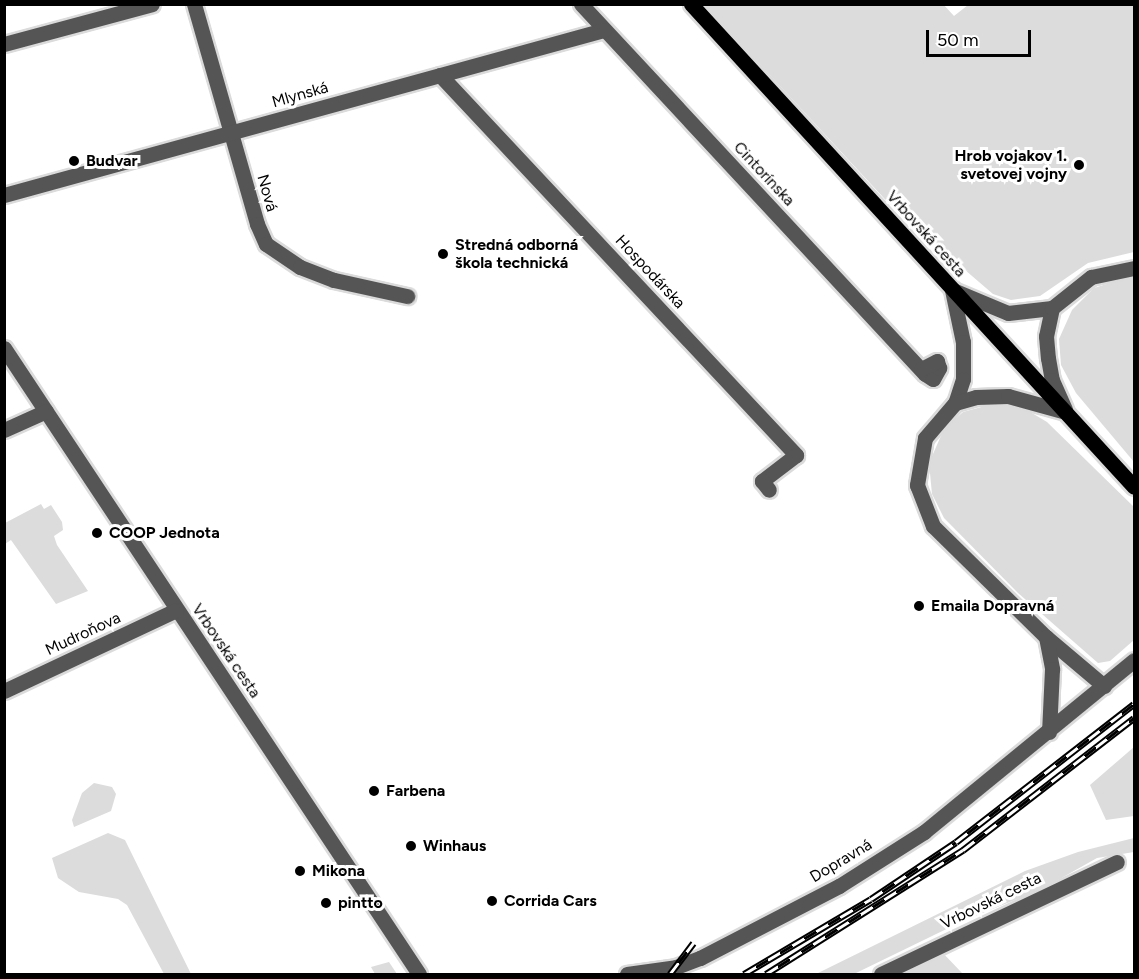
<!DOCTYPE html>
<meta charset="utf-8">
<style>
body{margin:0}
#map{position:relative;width:1139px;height:979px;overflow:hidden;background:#fff;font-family:Figtree,sans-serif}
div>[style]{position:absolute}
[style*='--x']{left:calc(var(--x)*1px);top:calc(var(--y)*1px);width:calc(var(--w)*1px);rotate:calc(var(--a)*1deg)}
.green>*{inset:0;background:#dcdcdc}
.roads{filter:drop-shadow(2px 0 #dbdbdb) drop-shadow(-2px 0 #dbdbdb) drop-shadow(0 2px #dbdbdb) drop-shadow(0 -2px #dbdbdb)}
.minor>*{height:15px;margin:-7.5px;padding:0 7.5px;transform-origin:7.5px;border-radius:7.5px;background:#555}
.major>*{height:15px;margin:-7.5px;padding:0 7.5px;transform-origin:7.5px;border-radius:7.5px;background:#000}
.rail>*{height:7px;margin-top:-3.5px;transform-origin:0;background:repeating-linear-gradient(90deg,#fff 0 14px,#000 0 28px);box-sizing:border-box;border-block:2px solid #000}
.dots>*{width:16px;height:16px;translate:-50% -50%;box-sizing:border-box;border:3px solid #fff;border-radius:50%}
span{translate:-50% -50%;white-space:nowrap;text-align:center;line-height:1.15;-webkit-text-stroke:6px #fff;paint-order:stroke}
.street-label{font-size:16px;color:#000}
.poi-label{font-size:16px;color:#000;font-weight:700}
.right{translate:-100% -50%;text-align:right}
.left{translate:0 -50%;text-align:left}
.frame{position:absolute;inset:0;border:6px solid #000;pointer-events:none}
.scale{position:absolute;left:926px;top:30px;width:105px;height:27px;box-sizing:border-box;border:3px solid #000;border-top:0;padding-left:8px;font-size:18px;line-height:21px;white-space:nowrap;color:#000;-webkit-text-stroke:4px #fff;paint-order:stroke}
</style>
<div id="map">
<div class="green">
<i style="clip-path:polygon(943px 4px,954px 16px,968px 5px,1134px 5px,1134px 252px,1088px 263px,1040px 296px,1011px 300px,993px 294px,894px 209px,705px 5px)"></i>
<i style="clip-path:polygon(1129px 277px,1134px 278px,1134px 462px,1076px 393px,1061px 365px,1059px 339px,1072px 310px,1094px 288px)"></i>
<i style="clip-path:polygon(996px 403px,1015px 403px,1047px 422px,1134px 507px,1134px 640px,1110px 661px,1098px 663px,1018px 593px,944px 518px,932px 494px,929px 463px,944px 429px,963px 412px)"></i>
<i style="clip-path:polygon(41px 504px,44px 509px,51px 505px,62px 522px,63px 530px,54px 536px,57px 545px,88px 591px,56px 604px,11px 540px,5px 544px,5px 523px)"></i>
<i style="clip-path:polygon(1134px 747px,1134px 816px,1106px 820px,1090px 785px)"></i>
<i style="clip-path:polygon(94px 783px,112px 787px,116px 794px,111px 811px,74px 827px,72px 820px,82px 793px)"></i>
<i style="clip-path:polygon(108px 833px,125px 840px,191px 974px,164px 974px,127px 905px,118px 899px,79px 892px,58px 878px,52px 858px)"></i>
<i style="clip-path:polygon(1134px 838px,1134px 852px,1097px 858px,1042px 889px,965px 920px,854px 974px,816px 974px,1025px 871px,1078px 852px)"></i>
<i style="clip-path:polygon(940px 950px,963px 974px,891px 974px)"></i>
<i style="clip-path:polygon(389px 962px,397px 974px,375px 974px,371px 967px)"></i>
</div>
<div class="roads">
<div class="minor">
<i style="--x:194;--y:4;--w:229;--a:74"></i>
<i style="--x:257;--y:224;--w:22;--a:66"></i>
<i style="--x:266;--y:244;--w:41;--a:34.1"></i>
<i style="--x:300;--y:267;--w:36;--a:21"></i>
<i style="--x:334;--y:280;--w:75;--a:12.4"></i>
<i style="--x:581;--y:4;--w:505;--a:47.09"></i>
<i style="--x:925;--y:374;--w:9;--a:32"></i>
<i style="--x:933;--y:379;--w:13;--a:-61"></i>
<i style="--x:939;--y:368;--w:7;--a:-106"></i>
<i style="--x:937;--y:361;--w:18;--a:153"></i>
<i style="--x:4;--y:44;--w:153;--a:-15.1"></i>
<i style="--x:440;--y:75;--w:521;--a:46.87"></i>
<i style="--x:796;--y:455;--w:43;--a:142.6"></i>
<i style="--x:762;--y:481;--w:11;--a:52"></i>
<i style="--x:4;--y:195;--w:622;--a:-15.38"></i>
<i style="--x:952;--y:290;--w:53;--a:78.1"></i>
<i style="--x:963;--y:342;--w:37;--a:90"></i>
<i style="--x:963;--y:379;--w:25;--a:108"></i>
<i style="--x:955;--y:403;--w:46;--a:130.6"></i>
<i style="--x:925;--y:438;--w:48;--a:99.7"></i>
<i style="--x:917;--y:485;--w:44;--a:68.7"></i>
<i style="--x:933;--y:526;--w:158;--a:44.5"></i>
<i style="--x:1046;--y:637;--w:76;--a:40.2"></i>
<i style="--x:955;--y:291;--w:57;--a:22.5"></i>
<i style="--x:1008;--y:313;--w:44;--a:-6.5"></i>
<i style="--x:1052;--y:308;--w:29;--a:102"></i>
<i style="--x:1046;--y:336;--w:22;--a:85"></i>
<i style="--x:1048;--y:358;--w:22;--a:80"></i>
<i style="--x:1052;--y:380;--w:32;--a:66"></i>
<i style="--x:1052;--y:308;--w:50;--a:-38.5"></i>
<i style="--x:1091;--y:277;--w:44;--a:-11.8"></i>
<i style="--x:4;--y:348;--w:751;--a:56.46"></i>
<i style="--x:955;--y:403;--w:22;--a:-16"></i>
<i style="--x:976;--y:397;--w:32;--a:-2"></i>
<i style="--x:1008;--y:396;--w:60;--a:15.4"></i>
<i style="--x:4;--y:430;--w:46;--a:-24.3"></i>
<i style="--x:1046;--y:637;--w:33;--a:79"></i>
<i style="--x:1052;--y:669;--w:63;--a:92.7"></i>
<i style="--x:4;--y:691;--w:190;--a:-25.2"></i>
<i style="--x:627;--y:974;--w:49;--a:-8.1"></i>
<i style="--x:676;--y:967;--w:26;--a:-21"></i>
<i style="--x:700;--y:958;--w:157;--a:-27.4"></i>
<i style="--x:839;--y:886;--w:101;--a:-32.4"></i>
<i style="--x:924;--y:832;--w:271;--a:-39.3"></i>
<i style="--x:881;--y:974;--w:261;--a:-25.4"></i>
</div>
<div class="major">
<i style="--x:691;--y:4;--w:655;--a:47.47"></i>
</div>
</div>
<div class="rail">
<i style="--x:670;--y:974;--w:39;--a:-53"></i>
<i style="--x:744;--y:974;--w:147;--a:-30.6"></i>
<i style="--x:871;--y:899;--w:102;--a:-33.8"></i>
<i style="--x:956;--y:842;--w:225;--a:-37.8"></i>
<i style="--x:766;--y:974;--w:233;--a:-32.2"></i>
<i style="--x:963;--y:850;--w:216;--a:-37.7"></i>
</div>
<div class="dots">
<i style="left:74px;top:161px;background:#000"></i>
<i style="left:1079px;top:165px;background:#000"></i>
<i style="left:443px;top:254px;background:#000"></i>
<i style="left:97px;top:533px;background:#000"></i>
<i style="left:919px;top:606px;background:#000"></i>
<i style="left:374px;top:791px;background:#000"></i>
<i style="left:411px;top:846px;background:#000"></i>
<i style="left:300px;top:871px;background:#000"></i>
<i style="left:492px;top:901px;background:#000"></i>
<i style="left:326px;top:903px;background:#000"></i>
</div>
<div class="street-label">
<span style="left:300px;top:95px;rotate:-16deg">Mlynská</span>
<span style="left:764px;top:174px;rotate:47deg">Cintorínska</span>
<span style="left:267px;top:193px;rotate:74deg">Nová</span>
<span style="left:926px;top:234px;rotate:48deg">Vrbovská cesta</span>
<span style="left:650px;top:272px;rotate:47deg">Hospodárska</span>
<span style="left:83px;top:634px;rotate:-25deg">Mudroňova</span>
<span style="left:226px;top:651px;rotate:56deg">Vrbovská cesta</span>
<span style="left:841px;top:861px;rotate:-31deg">Dopravná</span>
<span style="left:991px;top:901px;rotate:-26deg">Vrbovská cesta</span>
</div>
<div class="poi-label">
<span class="right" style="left:1067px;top:165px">Hrob vojakov 1.<br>svetovej vojny</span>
<span class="left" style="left:86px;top:161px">Budvar</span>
<span class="left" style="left:455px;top:254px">Stredná odborná<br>škola technická</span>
<span class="left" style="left:109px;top:533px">COOP Jednota</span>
<span class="left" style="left:931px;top:606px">Emaila Dopravná</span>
<span class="left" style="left:386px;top:791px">Farbena</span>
<span class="left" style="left:423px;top:846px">Winhaus</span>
<span class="left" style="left:312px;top:871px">Mikona</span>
<span class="left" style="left:504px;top:901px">Corrida Cars</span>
<span class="left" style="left:338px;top:903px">pintto</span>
</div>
<div class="frame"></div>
<div class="scale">50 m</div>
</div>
